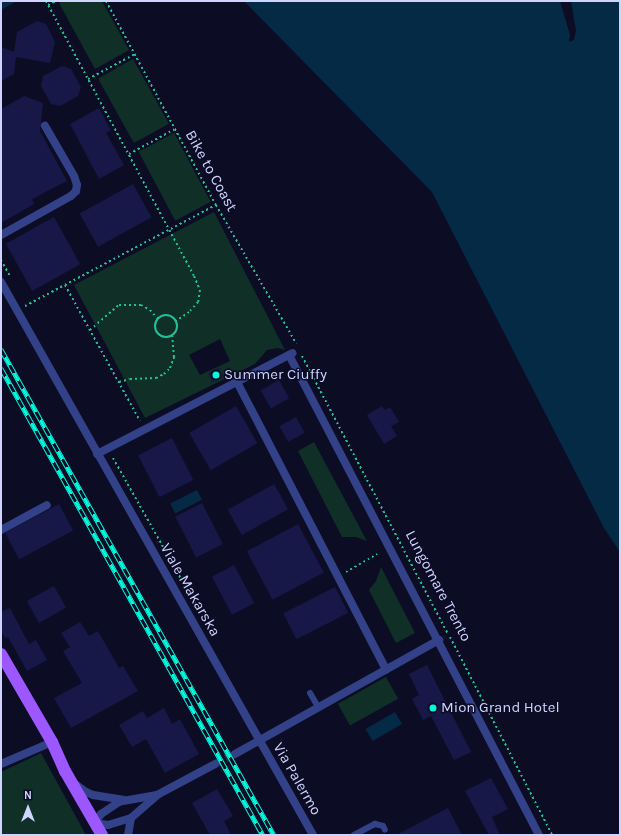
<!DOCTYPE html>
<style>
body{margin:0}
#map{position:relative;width:621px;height:836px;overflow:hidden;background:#0c0d25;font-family:Karla,sans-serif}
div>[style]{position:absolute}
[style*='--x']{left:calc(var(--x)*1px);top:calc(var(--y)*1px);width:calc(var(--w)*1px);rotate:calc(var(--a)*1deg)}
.green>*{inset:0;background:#0f2f27;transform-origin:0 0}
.water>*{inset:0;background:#052a45;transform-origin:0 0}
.pier>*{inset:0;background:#0c0d25}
.building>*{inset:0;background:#171748;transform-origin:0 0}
.street-tunnel>*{height:8px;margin-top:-4px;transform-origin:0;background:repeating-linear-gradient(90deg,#292b46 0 8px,transparent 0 12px)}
.path>*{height:2px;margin-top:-1px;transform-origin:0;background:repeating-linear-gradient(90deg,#23c095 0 2px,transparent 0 5px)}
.path>.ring{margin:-1px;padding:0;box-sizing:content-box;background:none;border:2px solid #23c095;border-radius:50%}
.lane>*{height:6px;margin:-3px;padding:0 3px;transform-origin:3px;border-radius:3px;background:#334288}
.street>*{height:8px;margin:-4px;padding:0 4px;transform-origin:4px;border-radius:4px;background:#334288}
.primary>*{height:12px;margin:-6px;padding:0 6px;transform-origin:6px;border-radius:6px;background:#9d57ff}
.rail>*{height:4.5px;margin-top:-2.25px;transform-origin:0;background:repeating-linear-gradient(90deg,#0c0d25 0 9px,#00fbdf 0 18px);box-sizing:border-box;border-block:1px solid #00fbdf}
.dots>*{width:11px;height:11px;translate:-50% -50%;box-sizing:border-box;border:2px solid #0c0d25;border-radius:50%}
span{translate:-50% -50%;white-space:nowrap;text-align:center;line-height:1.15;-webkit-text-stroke:3px #0c0d25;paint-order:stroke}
.street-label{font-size:15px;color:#d0d5ff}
.poi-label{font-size:15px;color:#d0d5ff}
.left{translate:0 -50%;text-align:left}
.frame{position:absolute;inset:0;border:2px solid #d0d5ff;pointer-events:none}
.north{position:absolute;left:8px;top:788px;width:40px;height:40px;-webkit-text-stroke:3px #0c0d25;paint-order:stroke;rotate:0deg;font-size:11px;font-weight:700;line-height:16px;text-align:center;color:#d0d5ff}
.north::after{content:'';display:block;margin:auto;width:14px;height:18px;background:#d0d5ff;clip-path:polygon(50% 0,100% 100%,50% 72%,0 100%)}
</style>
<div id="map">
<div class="green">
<i style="clip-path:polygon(63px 1px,102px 1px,129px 50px,95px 69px,59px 3px)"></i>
<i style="left:133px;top:59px;width:74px;height:40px;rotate:61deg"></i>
<i style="left:174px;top:133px;width:78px;height:40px;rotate:62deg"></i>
<i style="clip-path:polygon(evenodd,214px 212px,285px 350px,278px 348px,267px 350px,255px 364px,145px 418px,74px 285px,214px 212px,220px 339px,230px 361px,200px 375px,189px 355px,220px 339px)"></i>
<i style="clip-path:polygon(314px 442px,367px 541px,356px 537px,342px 537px,298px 451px)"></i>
<i style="clip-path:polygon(381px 567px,415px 633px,396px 643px,369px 590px,376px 581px)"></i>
<i style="left:386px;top:677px;width:25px;height:55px;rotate:61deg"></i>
<i style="clip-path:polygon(41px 753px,86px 835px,1px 835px,1px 772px)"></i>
</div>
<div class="water">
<i style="clip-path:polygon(1px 1px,17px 1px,1px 10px)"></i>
<i style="clip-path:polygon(244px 1px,620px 1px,620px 552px,604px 528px,432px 192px)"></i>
<i style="left:197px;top:490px;width:11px;height:30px;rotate:63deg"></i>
<i style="left:395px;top:712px;width:14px;height:34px;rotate:60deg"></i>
</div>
<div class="pier">
<i style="clip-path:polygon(560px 1px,571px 1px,576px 31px,574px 40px,569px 42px,570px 35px)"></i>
</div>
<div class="building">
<i style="clip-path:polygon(37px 21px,46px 24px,55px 42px,50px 63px,16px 57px,14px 74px,1px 81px,1px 47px,14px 52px,17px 32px)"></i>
<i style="clip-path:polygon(62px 66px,71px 69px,81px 87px,78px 96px,60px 106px,51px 104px,41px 86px,43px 76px)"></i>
<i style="clip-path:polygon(24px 96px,43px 103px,40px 131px,67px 181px,32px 199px,34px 204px,1px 223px,1px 109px)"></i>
<i style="clip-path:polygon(99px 108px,111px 130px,106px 133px,124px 165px,99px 179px,70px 124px)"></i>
<i style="left:133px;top:184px;width:38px;height:61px;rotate:61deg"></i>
<i style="left:54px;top:217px;width:54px;height:55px;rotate:61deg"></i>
<i style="left:219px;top:368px;width:10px;height:12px;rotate:66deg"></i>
<i style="left:279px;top:380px;width:21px;height:21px;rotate:61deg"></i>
<i style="left:236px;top:406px;width:43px;height:54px;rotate:60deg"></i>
<i style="clip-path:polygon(382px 406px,385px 410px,390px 407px,399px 422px,391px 426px,397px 436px,384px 444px,367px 415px)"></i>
<i style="left:296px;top:417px;width:18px;height:19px;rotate:61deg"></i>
<i style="left:172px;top:438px;width:47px;height:38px;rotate:63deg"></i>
<i style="left:274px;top:484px;width:29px;height:53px;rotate:61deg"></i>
<i style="left:202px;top:503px;width:46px;height:30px;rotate:63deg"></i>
<i style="left:59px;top:504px;width:30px;height:61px;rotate:62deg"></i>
<i style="left:298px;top:524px;width:55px;height:58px;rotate:62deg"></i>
<i style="left:234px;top:565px;width:43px;height:25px;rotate:62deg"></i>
<i style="left:54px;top:586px;width:25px;height:31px;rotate:61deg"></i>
<i style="left:335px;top:587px;width:29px;height:58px;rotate:63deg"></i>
<i style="clip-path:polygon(10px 608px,29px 644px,36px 640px,47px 660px,27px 671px,8px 637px,5px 638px,1px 631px,1px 612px)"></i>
<i style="clip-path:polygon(80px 622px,89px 636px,98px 631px,119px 668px,123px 666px,138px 691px,71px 728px,54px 698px,82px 683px,63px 651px,70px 647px,61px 633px)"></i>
<i style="clip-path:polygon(427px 665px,471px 752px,454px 760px,431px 716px,423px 720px,412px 699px,419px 695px,409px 674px)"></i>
<i style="clip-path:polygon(164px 708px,172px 724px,180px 719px,199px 754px,165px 773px,146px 739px,132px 747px,119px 725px,143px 711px,147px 718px)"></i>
<i style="clip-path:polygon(491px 778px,508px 809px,492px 817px,500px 835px,489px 835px,465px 791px)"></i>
<i style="clip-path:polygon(217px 789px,233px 816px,224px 821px,231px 835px,210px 835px,192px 803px)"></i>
<i style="clip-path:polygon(448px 808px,462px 835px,396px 835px)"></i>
</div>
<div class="street-tunnel">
<i style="--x:215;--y:764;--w:22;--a:-27"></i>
</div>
<div class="path">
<i style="--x:46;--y:1;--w:312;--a:61.7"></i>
<i style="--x:194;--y:276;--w:15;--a:67"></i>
<i style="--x:200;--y:290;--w:12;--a:99"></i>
<i style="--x:198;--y:302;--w:13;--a:132"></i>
<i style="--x:189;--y:312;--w:16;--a:145"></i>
<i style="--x:106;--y:1;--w:232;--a:61.7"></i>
<i style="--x:216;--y:205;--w:160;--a:59.9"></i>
<i style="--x:48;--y:5;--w:9;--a:-27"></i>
<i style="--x:88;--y:79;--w:53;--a:-28"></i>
<i style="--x:129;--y:154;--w:52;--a:-28.5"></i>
<i style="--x:1;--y:260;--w:18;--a:61"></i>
<i style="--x:65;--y:285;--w:155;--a:61.1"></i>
<i style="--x:25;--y:306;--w:216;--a:-27.9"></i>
<i class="ring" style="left:155px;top:315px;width:20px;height:20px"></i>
<i style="--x:90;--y:330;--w:38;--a:-41"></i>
<i style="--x:119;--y:305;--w:22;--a:0"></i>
<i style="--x:141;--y:305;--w:10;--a:29"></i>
<i style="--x:150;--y:310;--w:12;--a:48"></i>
<i style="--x:302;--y:356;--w:314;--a:62.3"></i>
<i style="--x:119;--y:382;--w:11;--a:-15"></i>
<i style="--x:130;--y:379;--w:26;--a:-2"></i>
<i style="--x:156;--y:378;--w:9;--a:-27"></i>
<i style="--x:164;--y:374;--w:8;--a:-45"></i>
<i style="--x:170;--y:368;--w:12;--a:-70"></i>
<i style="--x:174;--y:357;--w:21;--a:-95"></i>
<i style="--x:113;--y:458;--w:173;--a:60.6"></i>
<i style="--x:346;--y:572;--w:36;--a:-30"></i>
<i style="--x:450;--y:637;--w:223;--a:62.7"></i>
</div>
<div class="lane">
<i style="--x:310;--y:693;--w:16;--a:60"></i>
<i style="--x:354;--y:835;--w:24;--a:-28"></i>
<i style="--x:375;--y:824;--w:8;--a:14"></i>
<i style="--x:383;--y:826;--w:4;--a:63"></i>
</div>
<div class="street">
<i style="--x:1;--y:235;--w:80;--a:-29.1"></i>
<i style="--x:71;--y:196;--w:7;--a:-45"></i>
<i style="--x:76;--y:191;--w:6;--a:-81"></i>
<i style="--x:77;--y:185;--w:9;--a:-108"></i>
<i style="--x:74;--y:176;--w:58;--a:-120.1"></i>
<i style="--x:1;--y:282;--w:635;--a:60.57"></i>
<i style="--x:289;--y:355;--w:541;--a:62.49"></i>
<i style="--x:237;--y:382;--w:324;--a:62.6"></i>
<i style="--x:97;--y:454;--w:220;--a:-27.3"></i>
<i style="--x:1;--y:530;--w:52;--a:-28.5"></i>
<i style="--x:235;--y:754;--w:234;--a:-29.2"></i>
<i style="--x:1;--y:764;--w:56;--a:-23.3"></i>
<i style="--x:75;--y:784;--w:14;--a:36"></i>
<i style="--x:86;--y:792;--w:8;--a:23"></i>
<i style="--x:93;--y:795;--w:30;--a:9"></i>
<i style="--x:157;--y:795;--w:39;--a:170"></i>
<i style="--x:119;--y:802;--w:22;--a:146"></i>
<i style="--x:101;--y:814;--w:11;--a:124"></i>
<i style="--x:95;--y:823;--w:13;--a:9"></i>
<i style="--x:108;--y:825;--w:24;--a:-17"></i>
<i style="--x:131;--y:818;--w:35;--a:-41"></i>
<i style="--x:157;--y:795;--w:66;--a:-28.1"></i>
<i style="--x:128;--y:835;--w:17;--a:-80"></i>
</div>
<div class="primary">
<i style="--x:1;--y:654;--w:102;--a:59.9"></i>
<i style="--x:52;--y:742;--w:32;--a:66"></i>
<i style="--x:65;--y:771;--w:74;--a:60"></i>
</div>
<div class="rail">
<i style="--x:1;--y:349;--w:557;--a:60.68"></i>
<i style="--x:1;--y:368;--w:535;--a:60.71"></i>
</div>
<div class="dots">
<i style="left:216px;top:375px;background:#00fbdf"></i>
<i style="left:433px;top:708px;background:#00fbdf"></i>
</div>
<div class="street-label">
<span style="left:211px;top:171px;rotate:61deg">Bike to Coast</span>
<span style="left:438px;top:586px;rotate:62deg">Lungomare Trento</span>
<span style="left:190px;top:590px;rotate:60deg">Viale Makarska</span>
<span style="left:297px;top:779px;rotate:60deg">Via Palermo</span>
</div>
<div class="poi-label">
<span class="left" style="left:224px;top:375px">Summer Ciuffy</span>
<span class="left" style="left:441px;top:708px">Mion Grand Hotel</span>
</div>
<div class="frame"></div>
<div class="north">N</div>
</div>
